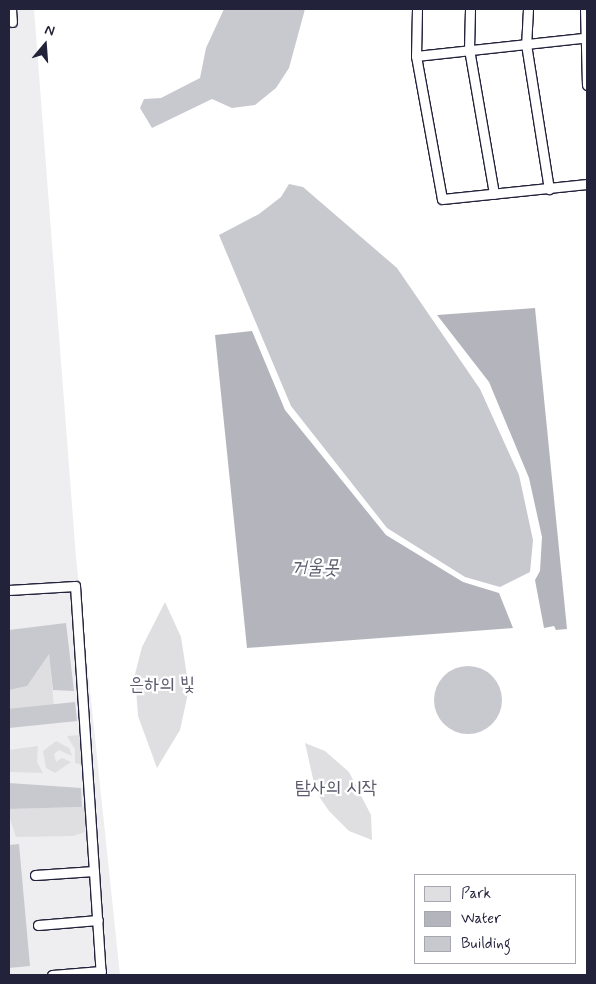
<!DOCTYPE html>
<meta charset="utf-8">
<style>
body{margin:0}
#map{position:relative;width:596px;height:984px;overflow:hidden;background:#fff;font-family:Mynerve,"Poor Story",sans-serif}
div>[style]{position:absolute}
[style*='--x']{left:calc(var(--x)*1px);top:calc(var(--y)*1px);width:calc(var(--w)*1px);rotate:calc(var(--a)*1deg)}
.built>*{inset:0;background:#eeeef1}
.green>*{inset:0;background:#dfdfe2}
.water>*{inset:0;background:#b4b4bc}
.building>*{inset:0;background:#c8c8cf;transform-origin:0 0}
.round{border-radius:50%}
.roads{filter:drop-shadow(1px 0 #22223b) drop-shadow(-1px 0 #22223b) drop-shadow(0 1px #22223b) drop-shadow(0 -1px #22223b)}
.service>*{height:9px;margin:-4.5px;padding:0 4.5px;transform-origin:4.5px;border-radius:4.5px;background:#fff}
span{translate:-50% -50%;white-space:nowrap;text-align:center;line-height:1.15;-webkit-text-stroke:4.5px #fff;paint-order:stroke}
.park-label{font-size:19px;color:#5b5b6d}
.water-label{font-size:20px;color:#5c5c6f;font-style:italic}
.frame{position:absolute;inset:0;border:10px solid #22223b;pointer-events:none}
.legend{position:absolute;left:414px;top:874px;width:162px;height:90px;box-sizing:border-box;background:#fff;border:1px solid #a7a7b1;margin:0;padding:6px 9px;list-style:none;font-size:15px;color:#22223b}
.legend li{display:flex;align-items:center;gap:10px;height:25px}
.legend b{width:25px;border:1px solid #a7a7b1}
.north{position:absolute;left:20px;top:20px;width:50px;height:50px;-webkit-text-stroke:4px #fff;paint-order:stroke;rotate:18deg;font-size:14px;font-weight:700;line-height:20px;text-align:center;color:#22223b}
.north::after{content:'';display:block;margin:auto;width:18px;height:22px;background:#22223b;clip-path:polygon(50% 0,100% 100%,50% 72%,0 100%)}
</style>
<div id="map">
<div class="built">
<i style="clip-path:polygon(9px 9px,34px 9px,76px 557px,120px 975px,9px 975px)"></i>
</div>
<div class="green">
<i style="clip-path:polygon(165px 602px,181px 637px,189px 689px,180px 730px,157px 768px,138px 716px,135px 674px,142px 647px)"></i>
<i style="clip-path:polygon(48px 643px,54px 707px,9px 719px,9px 690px,27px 686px,14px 660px,9px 662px,9px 649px)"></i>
<i style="clip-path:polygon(81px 735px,83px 765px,75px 763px,75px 749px,67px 736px)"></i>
<i style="clip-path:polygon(56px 741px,69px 748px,72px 756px,59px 750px,54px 754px,56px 762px,62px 758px,71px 762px,55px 773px,46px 768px,43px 751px)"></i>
<i style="clip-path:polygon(305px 743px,325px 751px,349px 772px,371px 815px,372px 840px,349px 831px,329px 811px,316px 792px)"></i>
<i style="clip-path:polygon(38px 746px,37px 762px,43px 773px,9px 772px,9px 750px)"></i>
<i style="clip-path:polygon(87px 807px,85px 832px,73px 836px,16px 837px,9px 816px,9px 809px)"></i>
</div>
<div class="water">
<i style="clip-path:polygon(535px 308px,567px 629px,556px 630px,554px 626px,544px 628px,535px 580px,540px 571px,542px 537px,529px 478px,489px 382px,437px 315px)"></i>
<i style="clip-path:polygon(252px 331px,285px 410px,386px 535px,463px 582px,499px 593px,513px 628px,247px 648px,215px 335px)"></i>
</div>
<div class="building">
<i style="clip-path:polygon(224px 9px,305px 9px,289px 68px,276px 88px,255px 105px,232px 108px,212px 99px,152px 128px,140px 108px,144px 99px,161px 98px,200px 78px,206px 48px)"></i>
<i style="clip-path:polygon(289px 184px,303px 187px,397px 268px,480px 389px,519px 475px,533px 540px,530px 572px,500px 587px,465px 577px,387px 528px,291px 406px,219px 235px,259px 214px,281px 197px)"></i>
<i style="clip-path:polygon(66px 623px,74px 691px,53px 690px,49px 654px,27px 686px,9px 690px,9px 630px)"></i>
<i class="round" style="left:434px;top:666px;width:68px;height:68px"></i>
<i style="left:75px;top:702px;width:19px;height:68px;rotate:84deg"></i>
<i style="clip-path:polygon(9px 783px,81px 788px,82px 807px,9px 809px)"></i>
<i style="clip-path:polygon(19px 844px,30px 966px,9px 968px,9px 845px)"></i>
</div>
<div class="roads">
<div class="service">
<i style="--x:11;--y:9;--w:13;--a:86"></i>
<i style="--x:417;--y:9;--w:47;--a:91.2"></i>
<i style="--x:416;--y:56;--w:145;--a:79.7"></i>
<i style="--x:442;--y:199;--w:146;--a:-5.9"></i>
<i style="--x:470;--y:9;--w:40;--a:91.4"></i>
<i style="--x:469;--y:49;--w:147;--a:80.2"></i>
<i style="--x:528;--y:9;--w:35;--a:93"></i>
<i style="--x:526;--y:44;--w:147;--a:81"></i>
<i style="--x:585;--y:9;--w:76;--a:88.5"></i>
<i style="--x:416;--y:56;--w:168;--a:-6.2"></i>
<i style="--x:9;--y:590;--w:66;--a:-3.5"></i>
<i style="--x:75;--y:586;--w:390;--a:86.2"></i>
<i style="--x:35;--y:875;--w:59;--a:-3.9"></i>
<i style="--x:38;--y:925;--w:60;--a:-4.8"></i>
<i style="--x:52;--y:975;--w:49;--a:-4.7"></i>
</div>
</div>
<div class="park-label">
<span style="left:162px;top:685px">은하의 빛</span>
<span style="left:336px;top:788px">탐사의 시작</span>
</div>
<div class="water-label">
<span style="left:315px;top:567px">거울못</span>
</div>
<div class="frame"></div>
<ul class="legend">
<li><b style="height:14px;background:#dfdfe2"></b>Park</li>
<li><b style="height:14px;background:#b4b4bc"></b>Water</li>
<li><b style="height:14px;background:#c8c8cf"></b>Building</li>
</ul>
<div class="north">N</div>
</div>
